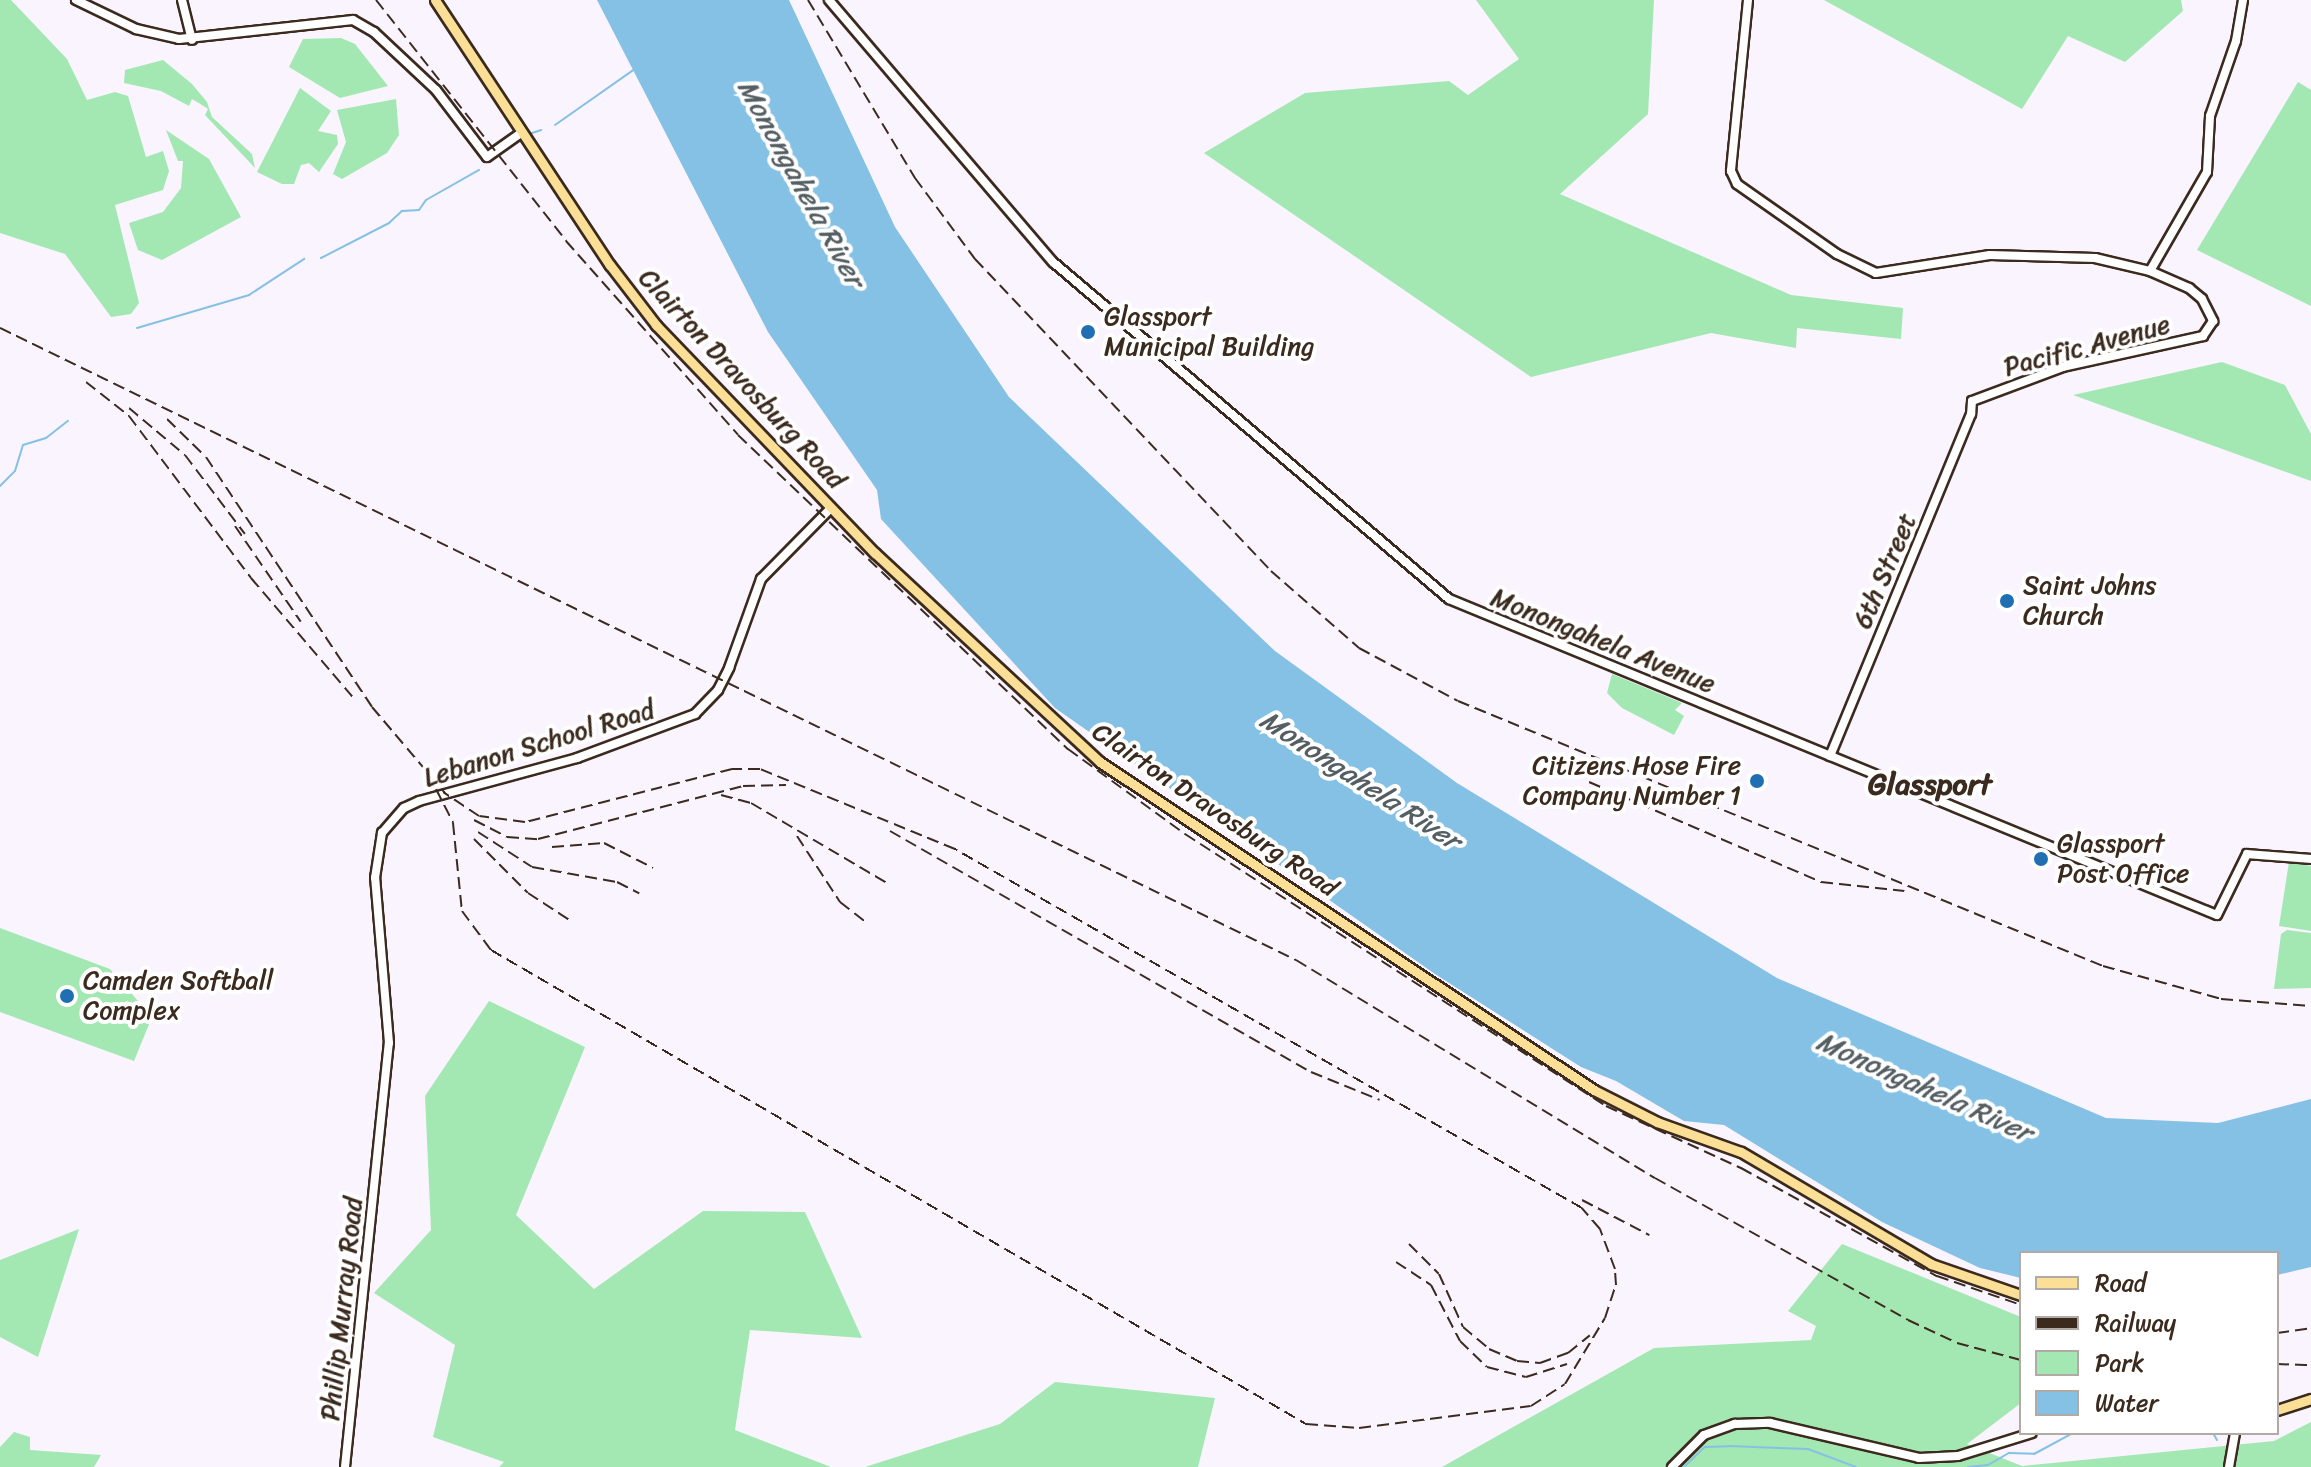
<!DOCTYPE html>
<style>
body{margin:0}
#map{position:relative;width:2311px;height:1467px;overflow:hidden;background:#faf4fe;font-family:Sriracha,sans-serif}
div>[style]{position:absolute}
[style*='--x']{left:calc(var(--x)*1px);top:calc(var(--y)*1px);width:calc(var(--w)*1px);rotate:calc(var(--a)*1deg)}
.green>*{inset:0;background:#a3e7b2}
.water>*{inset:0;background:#84c1e4}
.stream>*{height:2px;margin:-1px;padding:0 1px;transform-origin:1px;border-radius:1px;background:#84c1e4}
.roads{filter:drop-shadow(2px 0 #3b2a1e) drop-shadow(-2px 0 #3b2a1e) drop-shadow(0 2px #3b2a1e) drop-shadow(0 -2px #3b2a1e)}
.secondary>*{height:8px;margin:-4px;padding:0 4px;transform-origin:4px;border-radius:4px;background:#fff}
.primary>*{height:9px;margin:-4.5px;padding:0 4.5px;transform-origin:4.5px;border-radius:4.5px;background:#fbdf96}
.rail>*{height:2px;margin-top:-1px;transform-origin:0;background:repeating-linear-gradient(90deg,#3b2a1e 0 12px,transparent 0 18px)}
.dots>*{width:22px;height:22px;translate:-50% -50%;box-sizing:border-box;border:4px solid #fff;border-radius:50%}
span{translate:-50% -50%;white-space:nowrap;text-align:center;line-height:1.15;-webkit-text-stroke:8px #fff;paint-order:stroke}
.poi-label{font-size:26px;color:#3b2a1e}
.left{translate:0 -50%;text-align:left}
.right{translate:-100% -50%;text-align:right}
.street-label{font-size:26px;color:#3b2a1e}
.water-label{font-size:28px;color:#555f63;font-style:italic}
.quarter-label{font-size:30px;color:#3b2a1e;font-weight:700}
.legend{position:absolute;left:2019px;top:1251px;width:260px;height:184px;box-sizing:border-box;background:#fff;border:2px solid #b1aaa5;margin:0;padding:10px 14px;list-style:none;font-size:24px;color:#3b2a1e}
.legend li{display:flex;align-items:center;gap:16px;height:40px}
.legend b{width:40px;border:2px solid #b1aaa5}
</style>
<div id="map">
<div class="green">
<i style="clip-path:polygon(0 0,11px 0,67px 59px,87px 100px,115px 92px,128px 96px,146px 157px,163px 151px,169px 171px,163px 190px,115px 205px,139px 303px,131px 314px,111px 317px,65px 254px,0 233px)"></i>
<i style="clip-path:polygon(1476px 0,1654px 0,1648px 114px,1560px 194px,1791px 295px,1903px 308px,1901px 339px,1797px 328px,1796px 348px,1711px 333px,1531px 377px,1204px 153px,1305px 93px,1449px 81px,1468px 95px,1519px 59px)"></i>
<i style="clip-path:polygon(1824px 0,2181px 0,2183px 11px,2125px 62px,2068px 36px,2022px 109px)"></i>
<i style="clip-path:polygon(341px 38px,355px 44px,388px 86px,340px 98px,289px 67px,303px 39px)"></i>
<i style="clip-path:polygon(163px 60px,192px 84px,207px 102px,212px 117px,252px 154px,255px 168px,205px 115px,208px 109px,202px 105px,192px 99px,189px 106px,161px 91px,124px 83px,125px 70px)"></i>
<i style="clip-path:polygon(2298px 82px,2311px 90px,2311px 306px,2197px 250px)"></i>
<i style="clip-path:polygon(300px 88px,331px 111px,318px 131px,337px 135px,338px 144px,319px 172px,309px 163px,301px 165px,294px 184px,282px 184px,257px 172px)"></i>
<i style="clip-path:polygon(396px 99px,399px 135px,387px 153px,342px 179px,333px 174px,346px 142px,337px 110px)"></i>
<i style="clip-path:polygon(166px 130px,209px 159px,241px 217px,162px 260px,138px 250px,129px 223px,163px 212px,181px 188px,183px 161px,178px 161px)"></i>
<i style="clip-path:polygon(2222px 362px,2285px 385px,2311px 434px,2311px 481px,2073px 395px)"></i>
<i style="clip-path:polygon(1612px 674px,1682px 703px,1675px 710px,1684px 716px,1674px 735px,1622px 708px,1607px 693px)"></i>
<i style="clip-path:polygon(2289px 862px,2311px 866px,2311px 931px,2279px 926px)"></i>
<i style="clip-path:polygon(0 928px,110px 969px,152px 1017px,134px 1061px,0 1012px)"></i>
<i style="clip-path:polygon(2287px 930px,2311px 933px,2311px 988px,2274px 989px,2281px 934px)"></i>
<i style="clip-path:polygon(489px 1001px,585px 1047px,516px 1215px,594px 1289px,703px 1211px,805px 1212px,862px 1338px,750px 1330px,735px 1430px,831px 1467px,499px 1467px,504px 1462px,433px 1437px,455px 1345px,374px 1293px,431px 1230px,425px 1096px)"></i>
<i style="clip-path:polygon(79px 1229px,38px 1357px,0 1337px,0 1260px)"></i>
<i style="clip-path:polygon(1842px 1244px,2021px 1317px,2021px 1403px,1967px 1444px,2022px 1466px,2274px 1441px,2311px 1422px,2311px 1467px,1442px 1467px,1654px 1348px,1811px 1340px,1816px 1326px,1788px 1311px)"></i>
<i style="clip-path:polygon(1055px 1382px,1215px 1398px,1198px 1467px,865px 1467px,1000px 1424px)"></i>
<i style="clip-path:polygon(14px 1432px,30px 1437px,30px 1450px,101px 1455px,94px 1467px,0 1467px,0 1447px)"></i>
</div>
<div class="water">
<i style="clip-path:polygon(597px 0,789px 0,895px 227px,1009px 397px,1275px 651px,1457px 783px,1777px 978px,2106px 1118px,2218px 1123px,2311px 1099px,2311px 1267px,2277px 1275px,2277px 1253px,2021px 1253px,2021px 1278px,1980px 1268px,1882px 1222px,1724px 1125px,1684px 1121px,1616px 1081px,1581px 1067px,1435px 974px,1055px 708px,881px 519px,877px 490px,768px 332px)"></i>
</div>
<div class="stream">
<i style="--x:555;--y:125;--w:99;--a:-35.1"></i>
<i style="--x:529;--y:134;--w:13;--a:-18"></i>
<i style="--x:321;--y:258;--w:76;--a:-27.2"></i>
<i style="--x:389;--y:223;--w:18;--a:-43"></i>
<i style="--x:402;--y:211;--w:17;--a:-3"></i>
<i style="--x:419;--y:210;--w:12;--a:-55"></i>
<i style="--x:426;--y:200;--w:61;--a:-29.5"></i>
<i style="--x:137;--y:328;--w:117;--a:-16.4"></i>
<i style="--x:249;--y:295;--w:66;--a:-33.2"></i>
<i style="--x:0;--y:486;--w:21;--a:-45"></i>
<i style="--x:15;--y:471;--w:27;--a:-73"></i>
<i style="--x:23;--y:445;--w:24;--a:-17"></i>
<i style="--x:46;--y:438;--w:28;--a:-38"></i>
<i style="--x:2158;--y:1433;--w:11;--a:0"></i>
<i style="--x:2213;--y:1433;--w:8;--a:60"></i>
<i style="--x:1684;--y:1467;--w:29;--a:-44"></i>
<i style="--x:1705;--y:1447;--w:24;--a:-2"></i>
<i style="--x:1729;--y:1446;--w:79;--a:2.2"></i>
<i style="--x:1808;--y:1449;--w:51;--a:20.6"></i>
<i style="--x:1968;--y:1467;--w:20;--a:-6"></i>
<i style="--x:1988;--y:1465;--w:24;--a:-30"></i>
<i style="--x:2009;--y:1453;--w:25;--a:2"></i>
<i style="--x:2034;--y:1454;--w:44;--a:-28.3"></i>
</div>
<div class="roads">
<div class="secondary">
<i style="--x:76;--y:0;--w:67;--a:25.8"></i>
<i style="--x:136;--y:29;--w:44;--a:13.1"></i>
<i style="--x:179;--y:39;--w:175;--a:-6.2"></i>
<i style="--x:353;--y:20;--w:24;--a:30"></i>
<i style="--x:374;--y:32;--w:85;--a:43.1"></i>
<i style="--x:436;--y:90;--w:84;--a:52.7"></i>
<i style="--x:487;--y:157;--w:42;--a:-35.2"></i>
<i style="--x:182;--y:0;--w:41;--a:76"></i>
<i style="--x:829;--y:0;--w:345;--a:49.5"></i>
<i style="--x:1053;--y:262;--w:520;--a:40.4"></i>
<i style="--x:1449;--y:599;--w:830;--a:22.37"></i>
<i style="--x:2217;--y:915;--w:68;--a:-63.8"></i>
<i style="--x:2247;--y:854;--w:64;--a:4.5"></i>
<i style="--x:1748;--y:0;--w:172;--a:95.7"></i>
<i style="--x:1731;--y:171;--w:14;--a:65"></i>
<i style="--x:1737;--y:184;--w:122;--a:35"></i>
<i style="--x:1837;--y:254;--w:43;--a:26"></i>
<i style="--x:1876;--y:273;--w:115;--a:-9"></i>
<i style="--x:1990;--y:255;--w:105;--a:1.6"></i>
<i style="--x:2095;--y:258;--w:57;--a:13.3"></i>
<i style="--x:2150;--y:271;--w:43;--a:23.6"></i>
<i style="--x:2189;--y:288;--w:17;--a:40"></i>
<i style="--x:2202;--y:299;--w:25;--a:63"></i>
<i style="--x:2213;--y:321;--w:18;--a:124"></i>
<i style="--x:2203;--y:336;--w:143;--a:167.5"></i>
<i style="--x:2063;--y:367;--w:97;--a:159.5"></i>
<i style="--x:1972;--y:401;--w:13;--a:94"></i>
<i style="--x:1971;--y:414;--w:370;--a:112.4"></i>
<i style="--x:2150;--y:271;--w:114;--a:-60.1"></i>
<i style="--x:2207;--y:172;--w:56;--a:-86.9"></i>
<i style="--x:2210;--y:116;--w:79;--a:-70.9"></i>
<i style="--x:2236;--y:41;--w:42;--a:-80.3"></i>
<i style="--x:345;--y:1467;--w:426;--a:-84.1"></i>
<i style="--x:389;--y:1043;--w:166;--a:-94.8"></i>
<i style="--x:375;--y:878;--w:46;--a:-81.2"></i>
<i style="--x:382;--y:833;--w:33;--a:-49"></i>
<i style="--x:404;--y:808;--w:17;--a:-25"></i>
<i style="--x:419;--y:801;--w:164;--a:-15.2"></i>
<i style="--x:577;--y:758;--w:126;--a:-20.4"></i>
<i style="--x:695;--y:714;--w:33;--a:-46"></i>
<i style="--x:718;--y:690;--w:25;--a:-63"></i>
<i style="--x:729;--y:668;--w:95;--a:-70.2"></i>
<i style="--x:761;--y:579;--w:100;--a:-45.4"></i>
<i style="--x:1672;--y:1467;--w:45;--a:-45"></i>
<i style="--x:1704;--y:1435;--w:33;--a:-20"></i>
<i style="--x:1735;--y:1424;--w:35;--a:-2"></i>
<i style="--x:1770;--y:1423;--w:153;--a:13.2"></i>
<i style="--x:1919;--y:1458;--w:39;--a:-3"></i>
<i style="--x:1958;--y:1456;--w:77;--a:-17.3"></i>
<i style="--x:2229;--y:1467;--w:35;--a:-80"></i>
</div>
<div class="primary">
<i style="--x:435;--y:0;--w:318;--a:56.6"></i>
<i style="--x:610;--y:265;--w:76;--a:52.5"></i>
<i style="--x:656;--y:325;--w:316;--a:46.2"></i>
<i style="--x:875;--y:553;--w:307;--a:42.9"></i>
<i style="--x:1100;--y:762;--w:593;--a:33.58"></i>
<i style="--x:1594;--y:1090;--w:71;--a:26.9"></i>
<i style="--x:1657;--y:1122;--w:89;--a:19.7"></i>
<i style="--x:1741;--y:1152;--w:221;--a:30.5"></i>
<i style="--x:1931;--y:1264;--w:95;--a:19"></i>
<i style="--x:2277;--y:1410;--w:36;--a:-18"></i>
</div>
</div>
<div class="rail">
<i style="--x:376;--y:0;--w:307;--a:51.7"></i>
<i style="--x:566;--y:241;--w:259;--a:48.4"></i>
<i style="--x:738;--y:435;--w:456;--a:43.6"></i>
<i style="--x:1068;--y:749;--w:145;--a:36"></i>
<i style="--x:1185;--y:834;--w:501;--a:32.87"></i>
<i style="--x:1606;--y:1106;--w:149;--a:24.7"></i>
<i style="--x:1741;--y:1168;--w:224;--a:28.9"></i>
<i style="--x:1937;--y:1276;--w:89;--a:19"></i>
<i style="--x:808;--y:0;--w:208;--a:59"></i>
<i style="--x:915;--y:178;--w:101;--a:53.5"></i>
<i style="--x:975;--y:259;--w:430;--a:46.5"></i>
<i style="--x:1271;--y:571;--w:117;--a:41.2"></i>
<i style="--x:1359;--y:648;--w:112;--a:28.2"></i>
<i style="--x:1458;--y:701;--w:697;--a:22.34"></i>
<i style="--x:2103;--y:966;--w:123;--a:15.6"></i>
<i style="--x:2221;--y:999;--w:90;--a:4.4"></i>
<i style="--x:0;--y:328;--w:1442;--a:26"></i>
<i style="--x:1296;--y:960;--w:420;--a:31.3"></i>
<i style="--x:1655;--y:1178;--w:290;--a:29.3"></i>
<i style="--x:1908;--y:1320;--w:54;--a:25.1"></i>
<i style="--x:1957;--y:1343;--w:66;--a:14.9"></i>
<i style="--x:86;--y:382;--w:55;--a:38.3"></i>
<i style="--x:129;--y:416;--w:203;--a:53"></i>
<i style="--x:251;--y:578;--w:162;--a:49.5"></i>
<i style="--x:129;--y:408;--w:73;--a:40"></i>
<i style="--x:185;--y:455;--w:99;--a:52.8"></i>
<i style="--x:167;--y:419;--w:54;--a:44.3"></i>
<i style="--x:206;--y:457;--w:300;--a:56.4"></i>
<i style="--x:372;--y:707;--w:113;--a:49.7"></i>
<i style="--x:235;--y:526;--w:116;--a:55.5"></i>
<i style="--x:1589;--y:782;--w:253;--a:23.3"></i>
<i style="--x:1821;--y:882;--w:84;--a:6.1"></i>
<i style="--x:436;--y:789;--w:38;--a:63"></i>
<i style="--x:453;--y:823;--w:88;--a:84.2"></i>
<i style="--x:462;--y:911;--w:49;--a:53.4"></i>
<i style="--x:491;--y:950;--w:943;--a:30.18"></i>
<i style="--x:1306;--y:1424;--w:53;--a:4.3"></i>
<i style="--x:1359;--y:1428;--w:173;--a:-7.3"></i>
<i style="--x:1531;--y:1406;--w:40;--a:-32.9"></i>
<i style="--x:1565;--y:1384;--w:77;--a:-58.8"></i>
<i style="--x:1605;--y:1318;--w:35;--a:-72"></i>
<i style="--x:1616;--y:1285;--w:16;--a:-94"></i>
<i style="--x:1615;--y:1269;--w:43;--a:-110.6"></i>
<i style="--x:1600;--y:1229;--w:28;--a:-131"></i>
<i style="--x:1582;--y:1208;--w:723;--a:-150.21"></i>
<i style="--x:955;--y:849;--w:211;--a:-157.7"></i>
<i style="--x:760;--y:769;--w:28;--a:180"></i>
<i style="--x:732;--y:769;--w:214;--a:165.6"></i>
<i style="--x:525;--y:822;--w:46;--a:-172.6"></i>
<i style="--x:479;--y:816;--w:43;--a:-146.3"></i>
<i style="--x:721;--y:795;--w:31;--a:15"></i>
<i style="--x:751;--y:803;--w:158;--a:30.5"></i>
<i style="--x:474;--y:820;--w:37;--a:27"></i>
<i style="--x:507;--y:837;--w:31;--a:4"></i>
<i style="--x:538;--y:839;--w:212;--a:-14.5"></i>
<i style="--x:743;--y:786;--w:43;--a:-1.3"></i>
<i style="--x:890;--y:831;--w:485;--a:29.8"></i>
<i style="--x:1311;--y:1072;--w:74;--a:22.1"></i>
<i style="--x:478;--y:832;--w:64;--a:32.9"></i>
<i style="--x:532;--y:867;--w:86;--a:10"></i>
<i style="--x:617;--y:882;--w:25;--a:27"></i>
<i style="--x:797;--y:836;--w:79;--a:56.9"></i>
<i style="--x:840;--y:902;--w:33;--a:38"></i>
<i style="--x:474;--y:839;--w:76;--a:45"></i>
<i style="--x:528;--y:893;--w:51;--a:33.1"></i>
<i style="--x:552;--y:847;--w:52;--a:-4.4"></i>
<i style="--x:604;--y:843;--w:55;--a:27"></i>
<i style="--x:1582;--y:1200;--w:76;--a:27.6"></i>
<i style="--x:1409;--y:1244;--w:42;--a:45"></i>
<i style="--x:1439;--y:1274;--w:58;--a:65.6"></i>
<i style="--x:1463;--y:1327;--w:34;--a:40"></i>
<i style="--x:1489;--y:1349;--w:30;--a:23"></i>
<i style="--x:1517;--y:1361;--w:23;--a:5"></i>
<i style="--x:1540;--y:1363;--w:30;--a:-20"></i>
<i style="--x:1568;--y:1353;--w:28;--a:-39"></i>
<i style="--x:1396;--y:1262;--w:42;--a:33.3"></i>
<i style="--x:1431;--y:1285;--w:63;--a:62.6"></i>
<i style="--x:1460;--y:1341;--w:37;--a:44"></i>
<i style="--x:1487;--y:1367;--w:40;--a:14.4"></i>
<i style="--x:1526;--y:1377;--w:43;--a:-17.6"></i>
<i style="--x:2277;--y:1333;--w:34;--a:-8"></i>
<i style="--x:2277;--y:1364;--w:34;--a:2"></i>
</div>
<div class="dots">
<i style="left:1088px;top:332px;background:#1f6fb2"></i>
<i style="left:2007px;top:601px;background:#1f6fb2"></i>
<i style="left:1757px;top:781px;background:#1f6fb2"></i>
<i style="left:2041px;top:859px;background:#1f6fb2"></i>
<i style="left:67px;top:996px;background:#1f6fb2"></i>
</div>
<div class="poi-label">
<span class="left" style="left:1104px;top:332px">Glassport<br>Municipal Building</span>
<span class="left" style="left:2023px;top:601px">Saint Johns<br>Church</span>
<span class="right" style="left:1741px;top:781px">Citizens Hose Fire<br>Company Number 1</span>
<span class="left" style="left:2057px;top:859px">Glassport<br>Post Office</span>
<span class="left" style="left:83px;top:996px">Camden Softball<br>Complex</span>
</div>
<div class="street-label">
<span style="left:2087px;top:346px;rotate:-15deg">Pacific Avenue</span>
<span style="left:742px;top:379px;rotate:47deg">Clairton Dravosburg Road</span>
<span style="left:1885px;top:571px;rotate:-67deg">6th Street</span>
<span style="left:1603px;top:641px;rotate:22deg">Monongahela Avenue</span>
<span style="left:539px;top:744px;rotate:-17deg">Lebanon School Road</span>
<span style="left:1215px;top:810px;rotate:34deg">Clairton Dravosburg Road</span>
<span style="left:342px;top:1309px;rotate:-84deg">Phillip Murray Road</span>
</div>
<div class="water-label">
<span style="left:801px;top:183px;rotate:61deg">Monongahela River</span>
<span style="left:1360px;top:780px;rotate:33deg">Monongahela River</span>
<span style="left:1924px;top:1087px;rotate:24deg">Monongahela River</span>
</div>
<div class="quarter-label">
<span style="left:1930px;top:784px">Glassport</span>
</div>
<ul class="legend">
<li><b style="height:10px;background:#fbdf96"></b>Road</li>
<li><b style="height:10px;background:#3b2a1e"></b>Railway</li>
<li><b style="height:22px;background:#a3e7b2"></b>Park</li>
<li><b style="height:22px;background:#84c1e4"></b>Water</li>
</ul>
</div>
